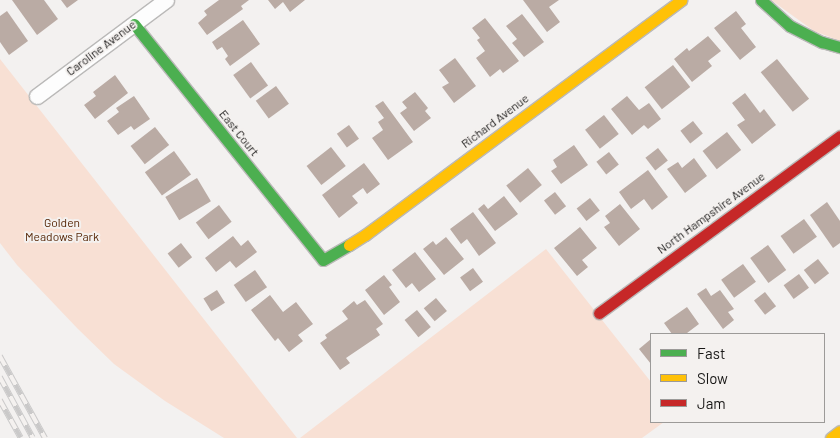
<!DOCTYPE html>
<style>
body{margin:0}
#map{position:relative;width:840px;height:438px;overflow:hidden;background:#f3f1f0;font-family:Barlow,sans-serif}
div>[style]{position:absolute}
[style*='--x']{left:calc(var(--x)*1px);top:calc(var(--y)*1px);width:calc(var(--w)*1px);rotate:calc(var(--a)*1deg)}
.green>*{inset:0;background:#f8e0d4}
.building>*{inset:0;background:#baaba4;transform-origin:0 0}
.roads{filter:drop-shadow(1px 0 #bab9b8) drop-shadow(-1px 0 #bab9b8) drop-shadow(0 1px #bab9b8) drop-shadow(0 -1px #bab9b8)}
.street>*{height:15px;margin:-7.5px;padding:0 7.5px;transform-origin:7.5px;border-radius:7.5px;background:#fdfdfd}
.fast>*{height:11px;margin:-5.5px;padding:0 5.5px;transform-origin:5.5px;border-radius:5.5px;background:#4caf50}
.slow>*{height:11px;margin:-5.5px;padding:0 5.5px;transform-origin:5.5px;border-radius:5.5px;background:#ffc107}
.jam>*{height:11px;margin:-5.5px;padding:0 5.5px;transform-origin:5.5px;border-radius:5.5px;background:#c62828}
.rail>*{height:5.5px;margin-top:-2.75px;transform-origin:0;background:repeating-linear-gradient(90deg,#f4f1ef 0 11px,#cac9c9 0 22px);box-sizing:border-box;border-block:1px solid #cac9c9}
span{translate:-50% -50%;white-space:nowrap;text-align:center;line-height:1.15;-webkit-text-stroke:4px #f4f1ef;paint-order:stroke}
.street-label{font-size:12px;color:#181716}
.park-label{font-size:12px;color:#562607}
.legend{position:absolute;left:650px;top:333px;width:175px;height:90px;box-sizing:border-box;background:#f4f1ef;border:1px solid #9c9a98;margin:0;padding:6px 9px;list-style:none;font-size:15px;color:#181716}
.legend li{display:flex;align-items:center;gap:10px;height:25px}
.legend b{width:25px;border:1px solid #9c9a98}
</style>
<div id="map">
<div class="green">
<i style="clip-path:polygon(771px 0,840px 0,840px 41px,814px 31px)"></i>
<i style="clip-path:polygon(0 59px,297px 438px,224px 438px,165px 401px,114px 364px,77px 328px,17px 265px,0 243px)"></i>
<i style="clip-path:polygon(546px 249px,651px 382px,651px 422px,664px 422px,642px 438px,300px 438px)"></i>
</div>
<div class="building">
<i style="clip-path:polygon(12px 0,44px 0,58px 19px,37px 35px)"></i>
<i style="clip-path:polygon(61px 0,78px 0,67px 8px)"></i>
<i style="clip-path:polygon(219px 0,249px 0,241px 6px,243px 9px,207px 35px,198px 23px,207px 15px,204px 11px)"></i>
<i style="clip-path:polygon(268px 0,305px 0,290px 12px,283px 2px,275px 9px)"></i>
<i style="clip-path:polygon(523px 0,559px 0,549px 7px,560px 22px,547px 32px)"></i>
<i style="clip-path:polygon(7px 11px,28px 41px,9px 55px,0 42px,0 16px)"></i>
<i style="clip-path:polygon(736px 11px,746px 24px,741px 28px,756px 47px,740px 60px,714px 28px)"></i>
<i style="clip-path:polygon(522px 14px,544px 42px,524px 57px,512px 43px,517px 39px,506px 26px)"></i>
<i style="clip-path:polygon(485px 18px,519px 61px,503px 73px,500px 69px,490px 77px,476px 58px,485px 51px,477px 40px,480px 38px,472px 28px)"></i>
<i style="clip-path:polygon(243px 20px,260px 44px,230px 66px,225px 59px,228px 56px,222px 47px,217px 50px,212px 42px)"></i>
<i style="clip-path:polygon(708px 36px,721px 51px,708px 61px,712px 66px,692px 82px,674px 59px,687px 48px,689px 51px)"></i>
<i style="clip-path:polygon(455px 58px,476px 86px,454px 103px,442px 87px,449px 83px,439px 70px)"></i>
<i style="left:777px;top:59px;width:51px;height:21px;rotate:51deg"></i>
<i style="left:251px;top:62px;width:29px;height:22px;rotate:54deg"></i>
<i style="left:673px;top:65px;width:28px;height:36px;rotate:52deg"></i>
<i style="clip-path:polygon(115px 75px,128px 93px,95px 119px,84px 105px,96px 96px,93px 92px)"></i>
<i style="left:276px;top:86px;width:22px;height:25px;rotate:54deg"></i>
<i style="clip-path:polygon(415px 92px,428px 108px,425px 111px,431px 118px,414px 131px,400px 113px,407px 108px,402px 102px)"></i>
<i style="clip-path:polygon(745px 93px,760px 113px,764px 109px,776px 125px,752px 144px,737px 125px,745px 120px,732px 103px)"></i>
<i style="clip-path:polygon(134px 96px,150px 119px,134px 130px,131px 126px,118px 135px,107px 121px,119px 112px,116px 108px)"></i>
<i style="clip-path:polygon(627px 96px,639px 110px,649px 103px,661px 119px,648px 129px,644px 125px,632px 135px,611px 109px)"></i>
<i style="clip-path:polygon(383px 101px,413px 142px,388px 160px,372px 138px,383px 130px,378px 122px,384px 118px,375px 106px)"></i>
<i style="left:604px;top:115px;width:24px;height:24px;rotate:52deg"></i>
<i style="left:693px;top:121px;width:16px;height:16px;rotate:52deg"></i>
<i style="left:349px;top:125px;width:17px;height:15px;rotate:54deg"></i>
<i style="left:155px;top:127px;width:23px;height:31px;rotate:52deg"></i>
<i style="left:727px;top:132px;width:23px;height:31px;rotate:52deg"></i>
<i style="clip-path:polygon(574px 145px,588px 165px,561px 184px,551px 171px,557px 167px,553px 160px)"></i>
<i style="left:331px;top:147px;width:24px;height:31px;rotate:52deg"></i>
<i style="left:658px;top:148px;width:16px;height:16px;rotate:52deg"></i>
<i style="left:174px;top:151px;width:29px;height:36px;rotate:54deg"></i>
<i style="left:609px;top:152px;width:16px;height:16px;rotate:52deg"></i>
<i style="clip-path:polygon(694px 158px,707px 176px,685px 193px,667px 169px,678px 162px,682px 168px)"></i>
<i style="clip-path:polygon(364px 163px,380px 184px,367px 194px,363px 188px,352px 196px,358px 203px,339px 218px,322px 195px)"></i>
<i style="left:528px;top:168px;width:22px;height:28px;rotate:51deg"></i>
<i style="clip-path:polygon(648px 170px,668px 197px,652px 210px,644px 199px,631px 209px,619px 192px)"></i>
<i style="left:197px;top:178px;width:27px;height:37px;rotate:59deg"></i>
<i style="left:555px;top:192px;width:18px;height:14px;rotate:52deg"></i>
<i style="clip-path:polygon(504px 196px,518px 214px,495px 231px,478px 209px,484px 204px,488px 209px)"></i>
<i style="left:590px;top:198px;width:16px;height:17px;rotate:52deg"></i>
<i style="clip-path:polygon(827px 202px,840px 221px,840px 243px,833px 248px,810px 215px)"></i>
<i style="clip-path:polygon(620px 204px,640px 229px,619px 246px,604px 227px,610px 223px,605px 216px)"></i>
<i style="left:219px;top:205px;width:21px;height:29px;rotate:53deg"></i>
<i style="clip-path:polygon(473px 212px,496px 243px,479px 256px,467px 239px,461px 244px,450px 229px)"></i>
<i style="left:804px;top:219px;width:22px;height:29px;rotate:54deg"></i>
<i style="clip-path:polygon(580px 227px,597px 248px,582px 260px,588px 267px,577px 276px,554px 248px)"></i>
<i style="clip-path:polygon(233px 236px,241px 246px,248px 240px,257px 252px,236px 268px,230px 261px,216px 272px,205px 258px)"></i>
<i style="clip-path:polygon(446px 237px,464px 259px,444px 275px,423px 249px,433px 241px,436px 245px)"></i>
<i style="left:181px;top:243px;width:18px;height:17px;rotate:52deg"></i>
<i style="left:768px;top:245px;width:31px;height:22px;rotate:54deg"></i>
<i style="clip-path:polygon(415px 252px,436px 279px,419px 292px,412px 283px,406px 288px,392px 270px)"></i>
<i style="left:818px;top:259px;width:18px;height:18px;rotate:52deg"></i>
<i style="left:743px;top:264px;width:22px;height:27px;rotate:54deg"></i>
<i style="left:473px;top:268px;width:17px;height:16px;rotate:54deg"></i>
<i style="left:255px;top:270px;width:21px;height:26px;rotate:55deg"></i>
<i style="left:799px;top:274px;width:17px;height:19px;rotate:54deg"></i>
<i style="clip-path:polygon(384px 275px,392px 285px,389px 287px,400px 302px,384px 315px,365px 290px)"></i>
<i style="clip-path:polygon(706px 288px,711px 296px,720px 290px,734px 309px,728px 312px,734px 320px,723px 329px,697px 294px)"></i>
<i style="left:217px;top:290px;width:15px;height:16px;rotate:58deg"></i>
<i style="left:765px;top:292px;width:18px;height:14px;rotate:52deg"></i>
<i style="clip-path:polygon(270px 295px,283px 312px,296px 302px,313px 324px,298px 335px,303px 341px,289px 352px,278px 338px,275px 341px,251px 310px)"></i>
<i style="left:436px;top:298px;width:17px;height:16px;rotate:50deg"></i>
<i style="clip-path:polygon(365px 300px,383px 324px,376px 329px,380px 335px,346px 358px,350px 363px,340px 370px,320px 343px,327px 338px,325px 335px,348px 319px,342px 311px,354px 301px,357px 305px)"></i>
<i style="clip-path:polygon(687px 307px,699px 324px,687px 333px,688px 334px,672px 334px,664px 323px)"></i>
<i style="left:417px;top:310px;width:22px;height:16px;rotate:51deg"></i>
<i style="clip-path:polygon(651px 339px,651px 364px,639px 349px)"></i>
</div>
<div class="roads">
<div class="street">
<i style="--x:37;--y:96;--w:161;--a:-36.7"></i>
</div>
<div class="fast">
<i style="--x:761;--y:0;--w:39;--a:42"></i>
<i style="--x:790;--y:26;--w:36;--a:27"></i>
<i style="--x:822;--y:42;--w:19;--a:16"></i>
<i style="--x:134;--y:24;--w:302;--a:51.3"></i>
<i style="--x:323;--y:260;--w:30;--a:-30"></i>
</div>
<div class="slow">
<i style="--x:349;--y:245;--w:19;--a:-32"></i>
<i style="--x:365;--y:235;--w:394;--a:-36.6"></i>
<i style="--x:831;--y:438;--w:11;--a:-38"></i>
</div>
<div class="jam">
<i style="--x:599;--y:313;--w:299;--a:-36.3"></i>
</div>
</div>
<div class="rail">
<i style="--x:0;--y:356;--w:94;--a:61.2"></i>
<i style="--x:0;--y:377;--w:69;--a:61.6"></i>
<i style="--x:0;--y:400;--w:43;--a:61.1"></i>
</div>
<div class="street-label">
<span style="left:101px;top:48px;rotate:-37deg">Caroline Avenue</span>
<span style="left:495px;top:121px;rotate:-37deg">Richard Avenue</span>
<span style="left:239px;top:133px;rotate:51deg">East Court</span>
<span style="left:711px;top:213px;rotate:-36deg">North Hampshire Avenue</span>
</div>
<div class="park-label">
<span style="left:62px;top:230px">Golden<br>Meadows Park</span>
</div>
<ul class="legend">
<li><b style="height:6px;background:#4caf50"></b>Fast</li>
<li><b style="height:6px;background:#ffc107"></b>Slow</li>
<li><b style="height:6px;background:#c62828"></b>Jam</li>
</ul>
</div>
